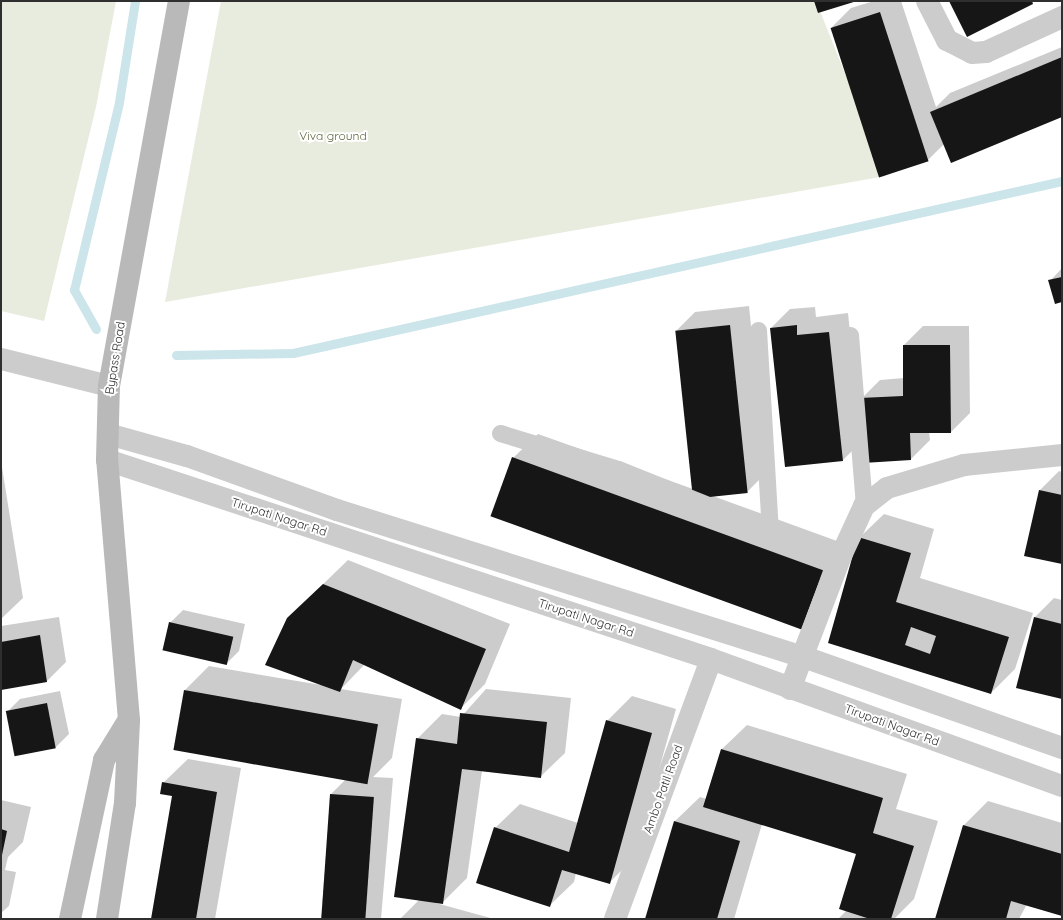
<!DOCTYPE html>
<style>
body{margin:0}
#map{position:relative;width:1063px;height:920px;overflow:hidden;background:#fff;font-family:Quicksand,sans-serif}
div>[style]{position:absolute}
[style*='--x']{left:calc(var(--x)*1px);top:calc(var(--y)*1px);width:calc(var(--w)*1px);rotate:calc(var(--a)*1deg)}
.green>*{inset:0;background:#e8ecde}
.shadow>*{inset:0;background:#0003}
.stream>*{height:9px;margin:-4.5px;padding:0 4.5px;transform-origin:4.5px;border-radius:4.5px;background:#cbe5ea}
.building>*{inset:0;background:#161616;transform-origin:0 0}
.service>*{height:17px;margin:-8.5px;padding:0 8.5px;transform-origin:8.5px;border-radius:8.5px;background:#ccc}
.minor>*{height:22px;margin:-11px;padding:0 11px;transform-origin:11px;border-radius:11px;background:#ccc}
.tertiary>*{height:22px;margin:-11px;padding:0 11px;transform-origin:11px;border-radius:11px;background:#ccc}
.secondary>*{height:22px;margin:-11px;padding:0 11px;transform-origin:11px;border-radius:11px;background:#b9b9b9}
span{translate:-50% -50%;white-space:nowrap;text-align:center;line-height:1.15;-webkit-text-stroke:4px #fff;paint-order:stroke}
.park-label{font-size:12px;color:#5b693f}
.street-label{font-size:12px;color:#2f2f2f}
.frame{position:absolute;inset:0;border:2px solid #2f2f2f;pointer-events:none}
</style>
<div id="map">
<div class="green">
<i style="clip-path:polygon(1px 1px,116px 1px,96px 107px,44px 321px,1px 311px)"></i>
<i style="clip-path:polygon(221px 1px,816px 1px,886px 176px,165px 302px)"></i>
</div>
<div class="shadow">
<i style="clip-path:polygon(874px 1px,901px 1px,936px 107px,950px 93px,1062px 47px,1062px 116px,944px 144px,928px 160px,832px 27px,851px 8px)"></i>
<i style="clip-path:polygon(1062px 268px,1062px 301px,1050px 281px)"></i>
<i style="clip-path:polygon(749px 306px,766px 473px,747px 492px,710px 495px,848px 545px,827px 602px,513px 458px,538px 434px,693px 489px,676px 331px,695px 312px)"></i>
<i style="clip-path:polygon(815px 307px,816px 317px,848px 313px,860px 430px,861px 399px,880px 380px,904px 378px,904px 345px,923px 326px,969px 326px,970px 413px,951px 432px,929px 432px,930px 440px,911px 459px,863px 440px,843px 460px,771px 328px,790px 309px)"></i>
<i style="clip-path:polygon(1px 461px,23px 598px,1px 619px)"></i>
<i style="clip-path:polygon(1059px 471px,1062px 472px,1062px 563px,1040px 490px)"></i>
<i style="clip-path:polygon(884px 514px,934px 529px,920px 578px,1033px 613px,1015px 669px,991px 693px,830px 643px,859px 538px)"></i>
<i style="clip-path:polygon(348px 560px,510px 624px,485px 684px,461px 708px,365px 664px,341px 689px,402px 699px,392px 758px,373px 777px,393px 778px,381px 919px,321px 919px,331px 794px,346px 779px,185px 690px,209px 666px,321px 685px,288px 618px)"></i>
<i style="clip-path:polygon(1054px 598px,1062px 600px,1062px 698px,1035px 617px)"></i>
<i style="clip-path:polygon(183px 610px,245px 624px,239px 651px,226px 664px,170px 623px)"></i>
<i style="clip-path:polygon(59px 617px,66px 662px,47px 681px,1px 689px,1px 626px)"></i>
<i style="clip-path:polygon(486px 689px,571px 698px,565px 753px,540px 777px,482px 771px,467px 878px,442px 903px,436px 903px,494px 919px,400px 919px,419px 900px,417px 739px,442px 714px,461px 717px)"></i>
<i style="clip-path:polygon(60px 691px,69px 734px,56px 747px,7px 712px,20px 699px)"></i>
<i style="clip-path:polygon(632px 696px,676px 709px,634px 858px,610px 882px,576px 873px,574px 882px,549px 906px,495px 828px,520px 804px,578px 823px,607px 721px)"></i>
<i style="clip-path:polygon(747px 725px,907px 774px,896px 809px,938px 821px,914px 899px,894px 919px,838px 919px,846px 911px,857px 853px,762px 824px,734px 919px,646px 919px,675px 821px,700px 797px,707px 799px,722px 749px)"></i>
<i style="clip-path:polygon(188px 759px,241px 768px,215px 919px,152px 919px,173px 795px,163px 783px)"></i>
<i style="clip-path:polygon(1px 800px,31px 807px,23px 842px,8px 857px,5px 870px,16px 872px,9px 906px,1px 913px)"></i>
<i style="clip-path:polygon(988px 801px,1062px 823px,1062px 915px,1027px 904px,1019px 919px,936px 919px,964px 825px)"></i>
</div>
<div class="stream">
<i style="--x:96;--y:329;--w:45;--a:-119.4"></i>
<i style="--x:74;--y:290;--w:193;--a:-76.5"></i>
<i style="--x:119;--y:102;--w:102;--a:-81"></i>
<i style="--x:176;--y:355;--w:117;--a:-1"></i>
<i style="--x:293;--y:353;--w:788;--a:-12.61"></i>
</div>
<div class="building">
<i style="clip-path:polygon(814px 1px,857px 1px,818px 13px)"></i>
<i style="clip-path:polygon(949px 1px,1032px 1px,1033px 4px,967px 37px)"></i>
<i style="left:880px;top:12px;width:157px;height:52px;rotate:72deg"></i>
<i style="clip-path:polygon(1062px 57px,1062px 117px,951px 163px,930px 112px)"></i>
<i style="clip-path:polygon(1062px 277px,1062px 302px,1055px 304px,1048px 280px)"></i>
<i style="left:730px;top:325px;width:169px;height:55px;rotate:84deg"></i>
<i style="clip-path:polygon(797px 325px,797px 335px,829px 332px,843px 461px,785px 467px,770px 328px)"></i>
<i style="clip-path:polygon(903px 345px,950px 345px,951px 433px,910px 433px,911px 460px,863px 463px,860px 398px,903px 396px)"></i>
<i style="left:512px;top:457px;width:331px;height:63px;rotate:20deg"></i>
<i style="clip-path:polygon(1039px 490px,1062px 495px,1062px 564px,1024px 556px)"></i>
<i style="clip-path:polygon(evenodd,858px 537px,911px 553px,896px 602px,1009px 637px,991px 694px,828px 643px,858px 537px,911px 627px,936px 636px,930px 654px,905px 645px,911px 627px)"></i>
<i style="clip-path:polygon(323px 584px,486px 649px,461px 710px,353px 660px,340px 692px,265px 665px,287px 618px)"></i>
<i style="clip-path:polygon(1034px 617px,1062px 624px,1062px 699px,1016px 688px)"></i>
<i style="left:169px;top:622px;width:66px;height:29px;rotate:13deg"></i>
<i style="clip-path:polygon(40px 635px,47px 682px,1px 690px,1px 642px)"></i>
<i style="left:184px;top:690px;width:197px;height:61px;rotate:10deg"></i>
<i style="left:47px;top:703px;width:46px;height:42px;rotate:79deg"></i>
<i style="clip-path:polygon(460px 713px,547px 722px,541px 778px,462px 769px,443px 904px,394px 897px,416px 738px,457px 744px)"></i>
<i style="clip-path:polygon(606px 720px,652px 733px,610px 884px,562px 870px,550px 907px,476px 883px,494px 827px,569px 852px)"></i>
<i style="clip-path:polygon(721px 749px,883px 798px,873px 833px,914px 846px,891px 919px,870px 919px,839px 909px,856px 854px,703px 807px)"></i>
<i style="clip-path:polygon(162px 782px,217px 792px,196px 919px,151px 919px,172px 796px,160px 794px)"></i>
<i style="left:330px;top:794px;width:44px;height:125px;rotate:4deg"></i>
<i style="clip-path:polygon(674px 821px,740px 841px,717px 919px,645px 919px)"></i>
<i style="clip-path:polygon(963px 825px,1062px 854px,1062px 916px,1011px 901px,1006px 919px,935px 919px)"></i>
<i style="clip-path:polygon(1px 829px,7px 831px,2px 855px,1px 855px)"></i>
</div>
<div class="service">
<i style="--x:758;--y:330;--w:203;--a:86.6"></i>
<i style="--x:850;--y:335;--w:172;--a:85.3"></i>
<i style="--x:500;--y:433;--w:123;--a:17"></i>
<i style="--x:618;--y:469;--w:239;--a:21.8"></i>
</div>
<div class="minor">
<i style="--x:927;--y:1;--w:44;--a:62.9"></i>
<i style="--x:947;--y:40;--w:28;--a:27"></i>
<i style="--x:972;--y:53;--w:14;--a:-4"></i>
<i style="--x:986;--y:52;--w:84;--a:-24.7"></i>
<i style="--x:1;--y:359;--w:111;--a:14"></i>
<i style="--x:790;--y:689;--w:140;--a:-69.1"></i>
<i style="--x:840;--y:558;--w:57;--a:-65.2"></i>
<i style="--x:864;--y:506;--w:29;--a:-38"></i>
<i style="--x:887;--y:488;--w:80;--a:-16.6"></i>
<i style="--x:964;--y:465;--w:99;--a:-5.8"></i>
<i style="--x:615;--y:919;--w:277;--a:-69.7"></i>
</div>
<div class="tertiary">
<i style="--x:108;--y:434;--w:82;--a:15.6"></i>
<i style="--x:187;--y:456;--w:159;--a:19.8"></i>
<i style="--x:337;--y:510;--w:486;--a:17.5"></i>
<i style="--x:801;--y:656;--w:277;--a:19.4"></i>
<i style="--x:107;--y:460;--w:636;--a:18.24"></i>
<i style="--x:711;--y:659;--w:373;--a:19.9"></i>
</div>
<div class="secondary">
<i style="--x:70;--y:919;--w:163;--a:-77.9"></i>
<i style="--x:104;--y:760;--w:46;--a:-58.4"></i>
<i style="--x:107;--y:919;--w:117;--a:-81.2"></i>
<i style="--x:125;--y:803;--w:83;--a:-87.2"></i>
<i style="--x:129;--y:720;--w:261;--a:-94.8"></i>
<i style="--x:107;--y:460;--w:74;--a:-88.5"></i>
<i style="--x:109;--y:386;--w:391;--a:-79.7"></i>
</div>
<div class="park-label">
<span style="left:333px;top:136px">Viva ground</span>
</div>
<div class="street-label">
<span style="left:115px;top:358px;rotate:-81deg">Bypass Road</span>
<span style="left:279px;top:517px;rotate:18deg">Tirupati Nagar Rd</span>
<span style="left:586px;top:618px;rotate:18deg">Tirupati Nagar Rd</span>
<span style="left:892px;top:725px;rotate:20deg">Tirupati Nagar Rd</span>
<span style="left:663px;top:789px;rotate:-70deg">Ambo Patil Road</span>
</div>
<div class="frame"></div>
</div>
